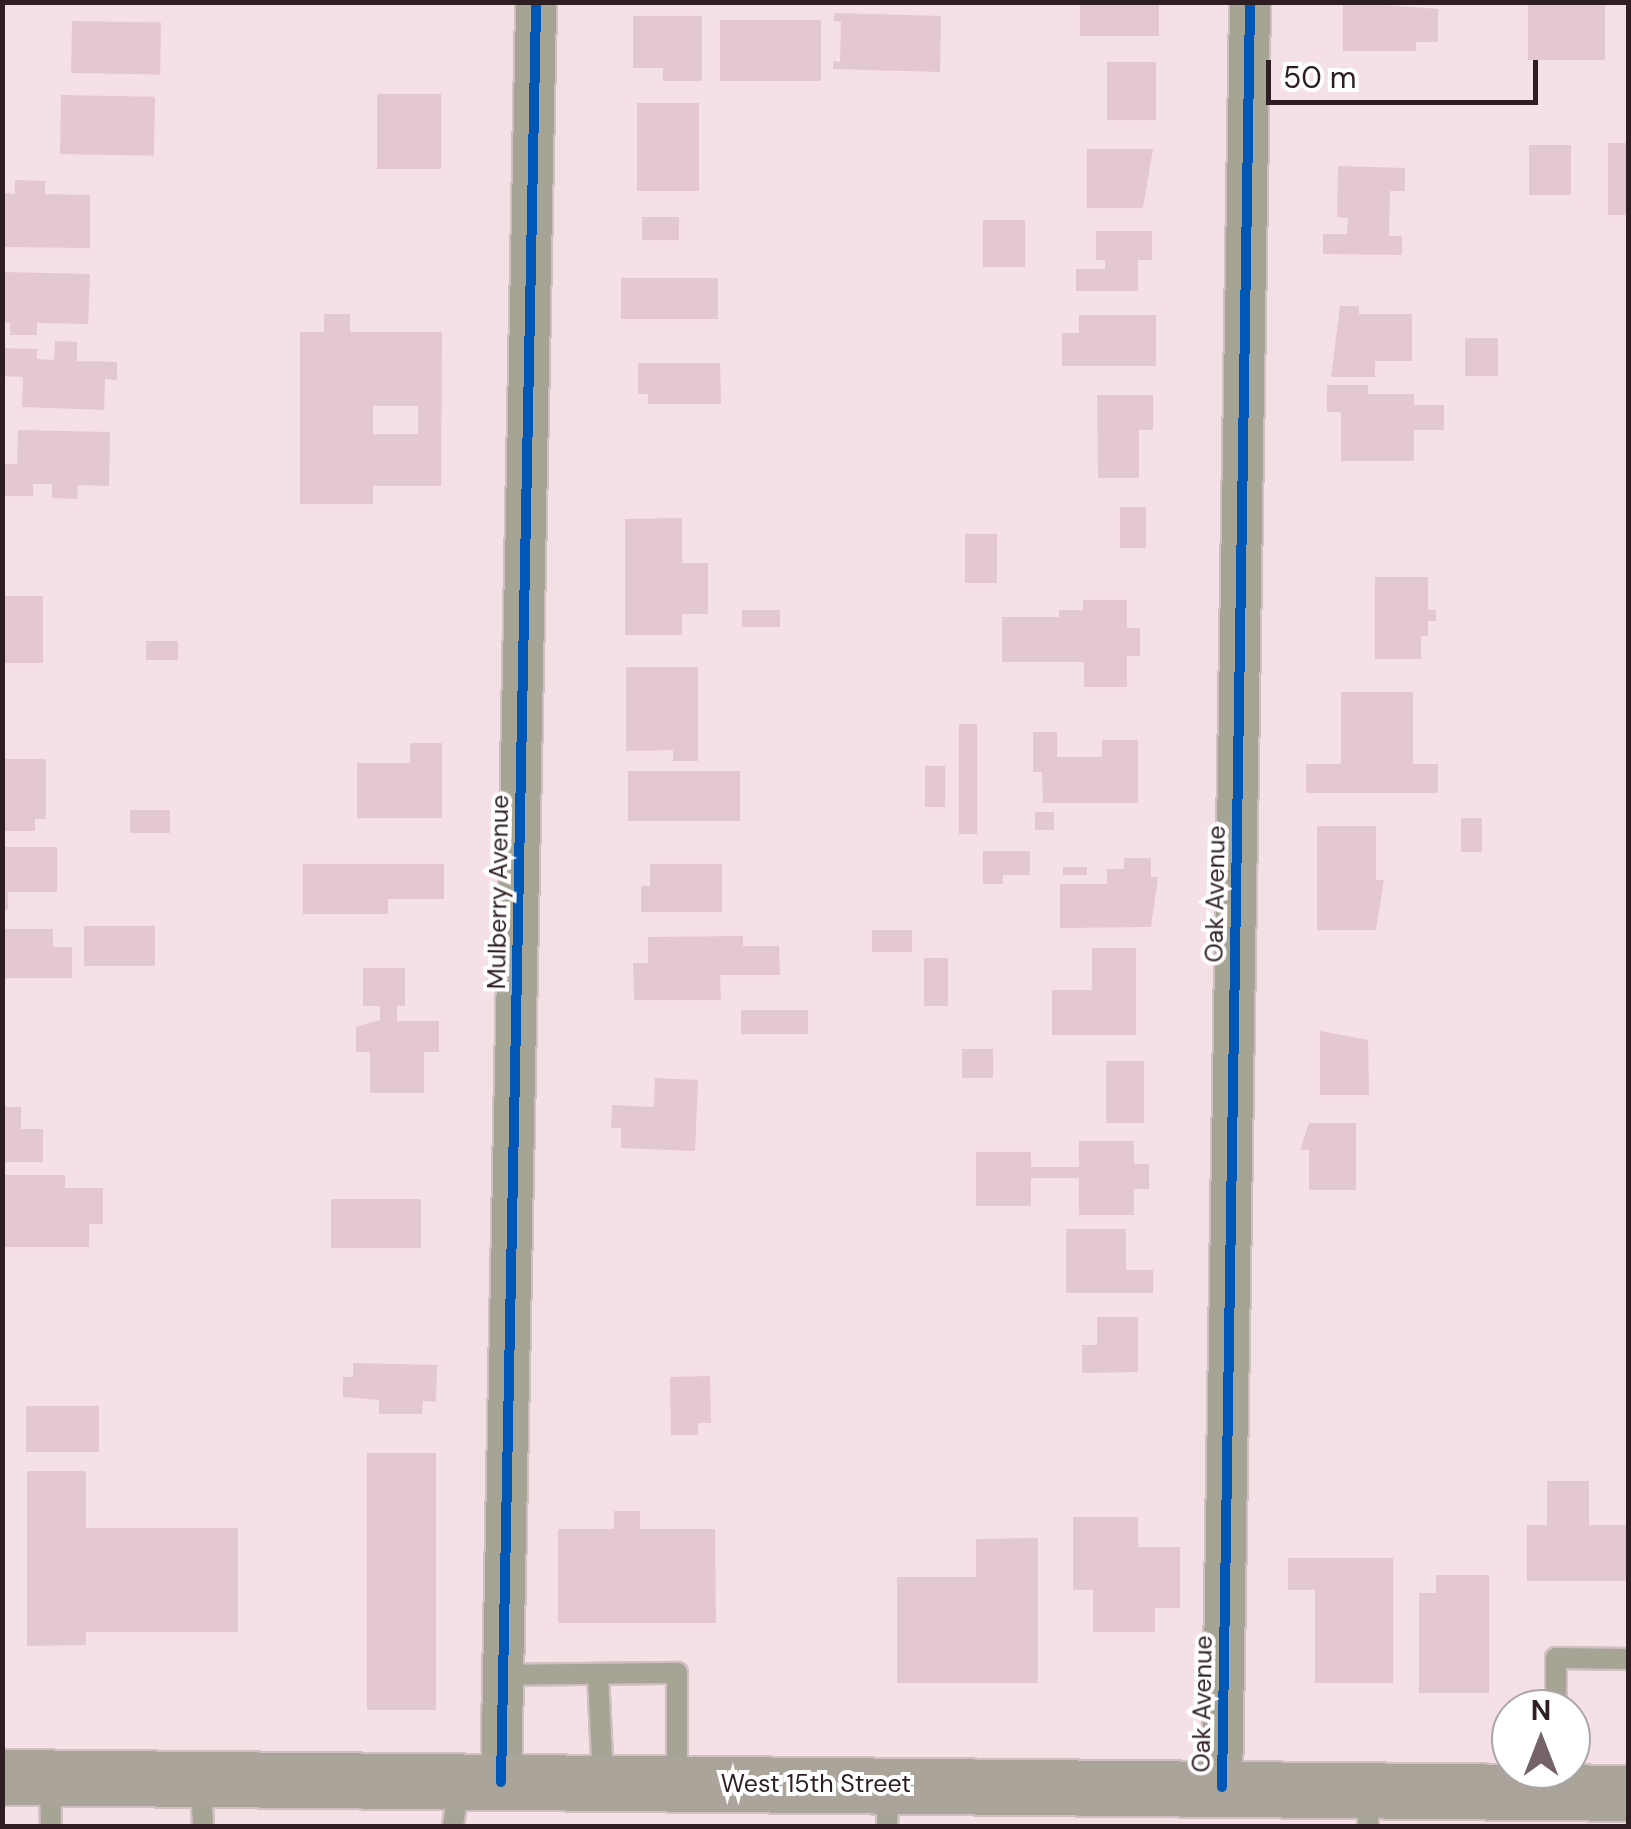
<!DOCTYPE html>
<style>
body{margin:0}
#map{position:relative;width:1631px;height:1829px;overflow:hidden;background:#f5e0e5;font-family:"DM Sans",sans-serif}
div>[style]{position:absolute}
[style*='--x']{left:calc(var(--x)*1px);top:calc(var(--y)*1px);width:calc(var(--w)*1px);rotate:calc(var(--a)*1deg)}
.building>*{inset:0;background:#e3c8cf;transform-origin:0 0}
.roads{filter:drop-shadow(2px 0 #d0bfc3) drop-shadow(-2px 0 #d0bfc3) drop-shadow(0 2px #d0bfc3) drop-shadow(0 -2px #d0bfc3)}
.lane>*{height:20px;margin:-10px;padding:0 10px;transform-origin:10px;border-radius:10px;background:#a6a494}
.street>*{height:40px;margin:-20px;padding:0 20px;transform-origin:20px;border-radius:20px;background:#a6a494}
.highway>*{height:55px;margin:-27.5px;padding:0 27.5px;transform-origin:27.5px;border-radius:27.5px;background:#aaa49a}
.cycleway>*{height:10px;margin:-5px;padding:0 5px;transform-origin:5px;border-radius:5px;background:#0057b8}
span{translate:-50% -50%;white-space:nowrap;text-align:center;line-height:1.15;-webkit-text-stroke:8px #fff;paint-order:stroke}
.street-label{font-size:25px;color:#2e1e23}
.frame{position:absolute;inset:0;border:5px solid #2e1e23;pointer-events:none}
.north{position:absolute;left:1491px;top:1689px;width:100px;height:100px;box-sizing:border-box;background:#fff;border:2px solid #aba5a7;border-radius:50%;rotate:0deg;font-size:28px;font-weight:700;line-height:40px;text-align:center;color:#2e1e23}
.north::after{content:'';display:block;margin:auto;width:35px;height:45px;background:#746267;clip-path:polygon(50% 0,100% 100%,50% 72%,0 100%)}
.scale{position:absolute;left:1266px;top:60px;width:272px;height:45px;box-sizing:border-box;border:5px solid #2e1e23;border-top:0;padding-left:12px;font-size:30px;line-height:35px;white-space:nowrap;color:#2e1e23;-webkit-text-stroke:8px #fff;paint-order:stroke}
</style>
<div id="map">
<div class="building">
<i style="left:1080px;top:2px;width:79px;height:34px"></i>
<i style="clip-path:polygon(1343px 2px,1438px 9px,1438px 42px,1416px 42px,1416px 51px,1343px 51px)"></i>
<i style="left:1528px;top:2px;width:77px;height:58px"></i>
<i style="clip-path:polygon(834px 13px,941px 16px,940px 72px,833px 69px,833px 61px,840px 62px,841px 22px,834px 21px)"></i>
<i style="clip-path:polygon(633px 16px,702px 16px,702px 81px,663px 81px,663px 68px,633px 68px)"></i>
<i style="left:720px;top:20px;width:101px;height:61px"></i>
<i style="left:72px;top:21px;width:89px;height:52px;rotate:1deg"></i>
<i style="left:1107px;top:62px;width:49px;height:58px"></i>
<i style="left:377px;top:94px;width:64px;height:75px"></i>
<i style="left:61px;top:95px;width:94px;height:59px;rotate:1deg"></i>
<i style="left:637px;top:103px;width:62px;height:88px"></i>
<i style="left:1608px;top:143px;width:20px;height:72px"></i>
<i style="left:1529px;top:145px;width:42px;height:50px"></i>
<i style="clip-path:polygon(1087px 149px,1153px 149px,1143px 208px,1087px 208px)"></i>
<i style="clip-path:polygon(1338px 166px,1405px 168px,1405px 191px,1390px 191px,1389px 236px,1402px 236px,1402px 255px,1323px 254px,1323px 234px,1347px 234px,1348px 218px,1337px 217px)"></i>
<i style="clip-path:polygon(15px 180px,45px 181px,45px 194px,90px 195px,90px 248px,2px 247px,2px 193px,15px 194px)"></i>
<i style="left:642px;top:217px;width:37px;height:23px"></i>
<i style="left:983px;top:220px;width:42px;height:47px"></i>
<i style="clip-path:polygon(1096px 231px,1152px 231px,1152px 260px,1138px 260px,1138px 291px,1076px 291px,1076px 269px,1105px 269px,1105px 260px,1096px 260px)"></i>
<i style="clip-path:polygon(2px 272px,90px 274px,88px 324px,37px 323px,37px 335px,10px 335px,10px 323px,2px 322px)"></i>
<i style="left:621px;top:278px;width:97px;height:41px"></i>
<i style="clip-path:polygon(1340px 306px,1359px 306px,1359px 314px,1412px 314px,1412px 361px,1375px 361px,1375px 377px,1331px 377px)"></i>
<i style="clip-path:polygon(evenodd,324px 314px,350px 314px,350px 332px,442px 332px,441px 486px,373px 486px,373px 504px,300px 504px,300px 332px,324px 332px,324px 314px,373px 406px,418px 406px,418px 434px,373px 434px,373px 406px)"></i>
<i style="clip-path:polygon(1079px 315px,1156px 315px,1156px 366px,1062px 366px,1062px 333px,1079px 333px)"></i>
<i style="left:1465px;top:338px;width:33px;height:38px"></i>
<i style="clip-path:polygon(55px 341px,77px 342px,77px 361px,117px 362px,117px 380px,105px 379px,104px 410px,22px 407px,23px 377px,2px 376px,2px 348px,37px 349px,37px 359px,54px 360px)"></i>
<i style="clip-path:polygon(638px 363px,720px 363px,721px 404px,648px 404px,648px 394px,638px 394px)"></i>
<i style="clip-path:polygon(1327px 385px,1368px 385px,1368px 394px,1414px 394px,1414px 405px,1444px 405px,1444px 430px,1414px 430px,1414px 461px,1341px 461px,1341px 412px,1327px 412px)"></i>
<i style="clip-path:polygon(1097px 395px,1153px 395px,1153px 430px,1139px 430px,1139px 478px,1098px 478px)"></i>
<i style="clip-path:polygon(18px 430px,110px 432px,109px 486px,78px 485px,77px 499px,52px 498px,52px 484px,33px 484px,33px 496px,2px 496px,2px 464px,17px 464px)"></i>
<i style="left:1120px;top:507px;width:26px;height:41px"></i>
<i style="clip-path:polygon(682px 518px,682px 563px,708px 563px,708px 614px,682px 614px,682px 635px,625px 635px,625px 519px)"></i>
<i style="left:965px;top:534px;width:32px;height:49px"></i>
<i style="clip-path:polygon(1375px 577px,1428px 577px,1428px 610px,1436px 610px,1436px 621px,1428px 621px,1428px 636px,1421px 636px,1421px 659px,1375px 659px)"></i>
<i style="left:2px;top:596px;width:41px;height:67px"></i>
<i style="clip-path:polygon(1083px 600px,1127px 600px,1127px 628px,1140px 628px,1140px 656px,1127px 656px,1127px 687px,1084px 687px,1084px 662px,1002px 662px,1002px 617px,1059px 617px,1059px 610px,1083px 610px)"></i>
<i style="left:742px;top:610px;width:38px;height:17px"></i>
<i style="left:146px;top:641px;width:32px;height:19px"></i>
<i style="clip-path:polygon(626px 667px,698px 667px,698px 761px,673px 761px,673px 750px,626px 751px)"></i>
<i style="clip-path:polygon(1341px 692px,1413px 692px,1413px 764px,1438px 764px,1438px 793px,1306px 793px,1306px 764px,1341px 764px)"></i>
<i style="left:959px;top:724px;width:18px;height:110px"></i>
<i style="clip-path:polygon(1033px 732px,1057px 732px,1057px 757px,1102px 757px,1102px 740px,1138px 740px,1138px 803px,1043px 803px,1042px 772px,1033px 772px)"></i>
<i style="clip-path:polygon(410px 743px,442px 743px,442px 818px,357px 818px,357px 763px,410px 763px)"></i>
<i style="clip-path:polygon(2px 759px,46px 759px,46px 819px,35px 819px,35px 831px,2px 831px)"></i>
<i style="left:925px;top:766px;width:20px;height:41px"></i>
<i style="left:628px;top:771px;width:112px;height:50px"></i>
<i style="left:130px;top:810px;width:40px;height:23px"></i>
<i style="left:1035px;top:812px;width:19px;height:18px"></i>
<i style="left:1461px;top:818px;width:21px;height:34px"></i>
<i style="clip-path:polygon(1317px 826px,1376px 826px,1376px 880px,1384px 880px,1376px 930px,1317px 930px)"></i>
<i style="clip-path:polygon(2px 847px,57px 847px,57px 892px,8px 892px,8px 910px,2px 910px)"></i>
<i style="clip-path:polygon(983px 851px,1030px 851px,1030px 875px,1003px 875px,1003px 884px,983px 884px)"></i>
<i style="clip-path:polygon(1124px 858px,1151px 858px,1151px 877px,1158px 877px,1151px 927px,1060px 928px,1060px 884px,1107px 884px,1107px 869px,1124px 869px)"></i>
<i style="clip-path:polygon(303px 864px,444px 864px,444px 899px,388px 899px,388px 914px,303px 914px)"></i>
<i style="clip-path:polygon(650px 864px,722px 864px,722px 912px,641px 912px,641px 886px,650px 886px)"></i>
<i style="left:1063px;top:867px;width:24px;height:8px"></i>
<i style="left:84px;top:926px;width:71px;height:40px"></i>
<i style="clip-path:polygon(2px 929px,53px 929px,53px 947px,72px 947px,72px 978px,2px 978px)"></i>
<i style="left:872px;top:930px;width:40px;height:22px"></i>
<i style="clip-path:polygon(743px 936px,743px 946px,779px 946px,780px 975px,720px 975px,721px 1000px,634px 1000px,633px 963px,648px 963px,648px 937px)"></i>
<i style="clip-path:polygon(1092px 948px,1136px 948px,1136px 1035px,1052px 1035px,1052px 990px,1092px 990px)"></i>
<i style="left:924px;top:958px;width:24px;height:48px"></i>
<i style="clip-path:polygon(363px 968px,405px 968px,405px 1006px,397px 1006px,397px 1021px,439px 1021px,439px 1052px,424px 1052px,424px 1093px,370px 1093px,370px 1052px,356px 1052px,356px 1027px,380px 1020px,380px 1006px,363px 1006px)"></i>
<i style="left:741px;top:1010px;width:67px;height:24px"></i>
<i style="clip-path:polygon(1320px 1031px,1368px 1040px,1369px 1095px,1320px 1095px)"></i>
<i style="left:962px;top:1049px;width:31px;height:29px"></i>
<i style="left:1106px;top:1061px;width:38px;height:62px"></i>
<i style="clip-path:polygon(655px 1078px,698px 1080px,695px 1151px,621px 1148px,621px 1128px,611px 1128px,612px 1105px,654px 1107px)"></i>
<i style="clip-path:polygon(2px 1107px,21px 1107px,21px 1129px,43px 1129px,43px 1162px,2px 1162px)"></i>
<i style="clip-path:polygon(1309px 1123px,1356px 1123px,1356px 1190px,1309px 1190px,1309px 1150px,1300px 1150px)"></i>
<i style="clip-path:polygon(1079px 1141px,1134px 1141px,1134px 1164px,1149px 1164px,1149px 1189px,1134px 1189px,1134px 1215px,1079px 1215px,1079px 1178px,1031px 1178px,1031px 1206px,976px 1206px,976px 1152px,1031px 1152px,1031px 1167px,1079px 1167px)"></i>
<i style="clip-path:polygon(2px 1175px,65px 1175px,65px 1188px,103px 1188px,103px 1224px,89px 1224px,89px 1247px,3px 1247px)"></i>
<i style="left:331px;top:1199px;width:90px;height:49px"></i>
<i style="clip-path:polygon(1066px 1229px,1126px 1229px,1126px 1270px,1153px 1270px,1153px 1293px,1066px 1293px)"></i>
<i style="clip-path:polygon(1097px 1317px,1138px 1317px,1138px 1372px,1082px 1373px,1082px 1345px,1097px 1345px)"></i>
<i style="clip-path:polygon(353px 1363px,437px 1365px,436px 1402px,423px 1401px,422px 1414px,379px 1414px,379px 1400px,343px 1397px,343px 1377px,353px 1377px)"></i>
<i style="clip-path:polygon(710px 1376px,711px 1423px,698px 1423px,698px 1435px,671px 1435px,670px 1377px)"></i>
<i style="left:26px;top:1406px;width:73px;height:46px"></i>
<i style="left:367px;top:1453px;width:69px;height:257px"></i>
<i style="clip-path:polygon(27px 1471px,86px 1471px,86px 1528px,238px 1528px,238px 1632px,86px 1632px,86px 1645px,27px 1646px)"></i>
<i style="clip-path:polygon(1547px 1481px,1589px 1481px,1589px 1525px,1628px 1525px,1628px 1581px,1527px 1581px,1527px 1525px,1547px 1525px)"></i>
<i style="clip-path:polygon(614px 1511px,640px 1511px,640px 1529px,715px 1529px,716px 1623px,558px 1623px,558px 1529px,614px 1529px)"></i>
<i style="clip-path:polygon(1073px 1517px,1138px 1517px,1138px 1547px,1180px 1547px,1180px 1608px,1155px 1608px,1155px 1632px,1093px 1632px,1093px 1590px,1073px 1590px)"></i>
<i style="clip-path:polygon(1038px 1538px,1038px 1683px,897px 1683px,897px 1577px,976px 1577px,976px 1539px)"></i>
<i style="clip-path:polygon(1288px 1558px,1393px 1558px,1393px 1683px,1315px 1683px,1315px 1590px,1288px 1590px)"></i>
<i style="clip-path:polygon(1436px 1575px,1489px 1575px,1489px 1693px,1419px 1693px,1419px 1593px,1436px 1593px)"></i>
</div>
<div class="roads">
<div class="lane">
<i style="--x:598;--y:1674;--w:108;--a:87.3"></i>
<i style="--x:503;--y:1675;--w:174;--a:-0.7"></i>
<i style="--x:677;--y:1673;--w:109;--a:90"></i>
<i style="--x:1556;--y:1709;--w:51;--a:-90"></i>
<i style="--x:1556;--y:1658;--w:72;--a:0.8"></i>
<i style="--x:50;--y:1780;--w:46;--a:88.8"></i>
<i style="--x:201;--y:1780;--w:46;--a:87.5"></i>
<i style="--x:1368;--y:1791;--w:35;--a:90"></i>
<i style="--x:453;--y:1826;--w:42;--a:-81.9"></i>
<i style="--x:887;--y:1826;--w:37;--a:-88"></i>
</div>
<div class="street">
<i style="--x:501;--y:1782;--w:1780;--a:-88.87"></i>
<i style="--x:1222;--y:1787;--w:1785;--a:-89.1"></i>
</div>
<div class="highway">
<i style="--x:2;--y:1777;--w:1626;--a:0.56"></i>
</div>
</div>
<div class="cycleway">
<i style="--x:501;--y:1782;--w:1780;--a:-88.87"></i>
<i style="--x:1222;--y:1787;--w:1785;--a:-89.1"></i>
</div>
<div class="street-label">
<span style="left:499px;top:892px;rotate:-89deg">Mulberry Avenue</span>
<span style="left:1216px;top:894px;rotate:-89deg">Oak Avenue</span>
<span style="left:1203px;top:1704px;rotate:-89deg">Oak Avenue</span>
<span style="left:816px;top:1784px">West 15th Street</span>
</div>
<div class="frame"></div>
<div class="north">N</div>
<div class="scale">50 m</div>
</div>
